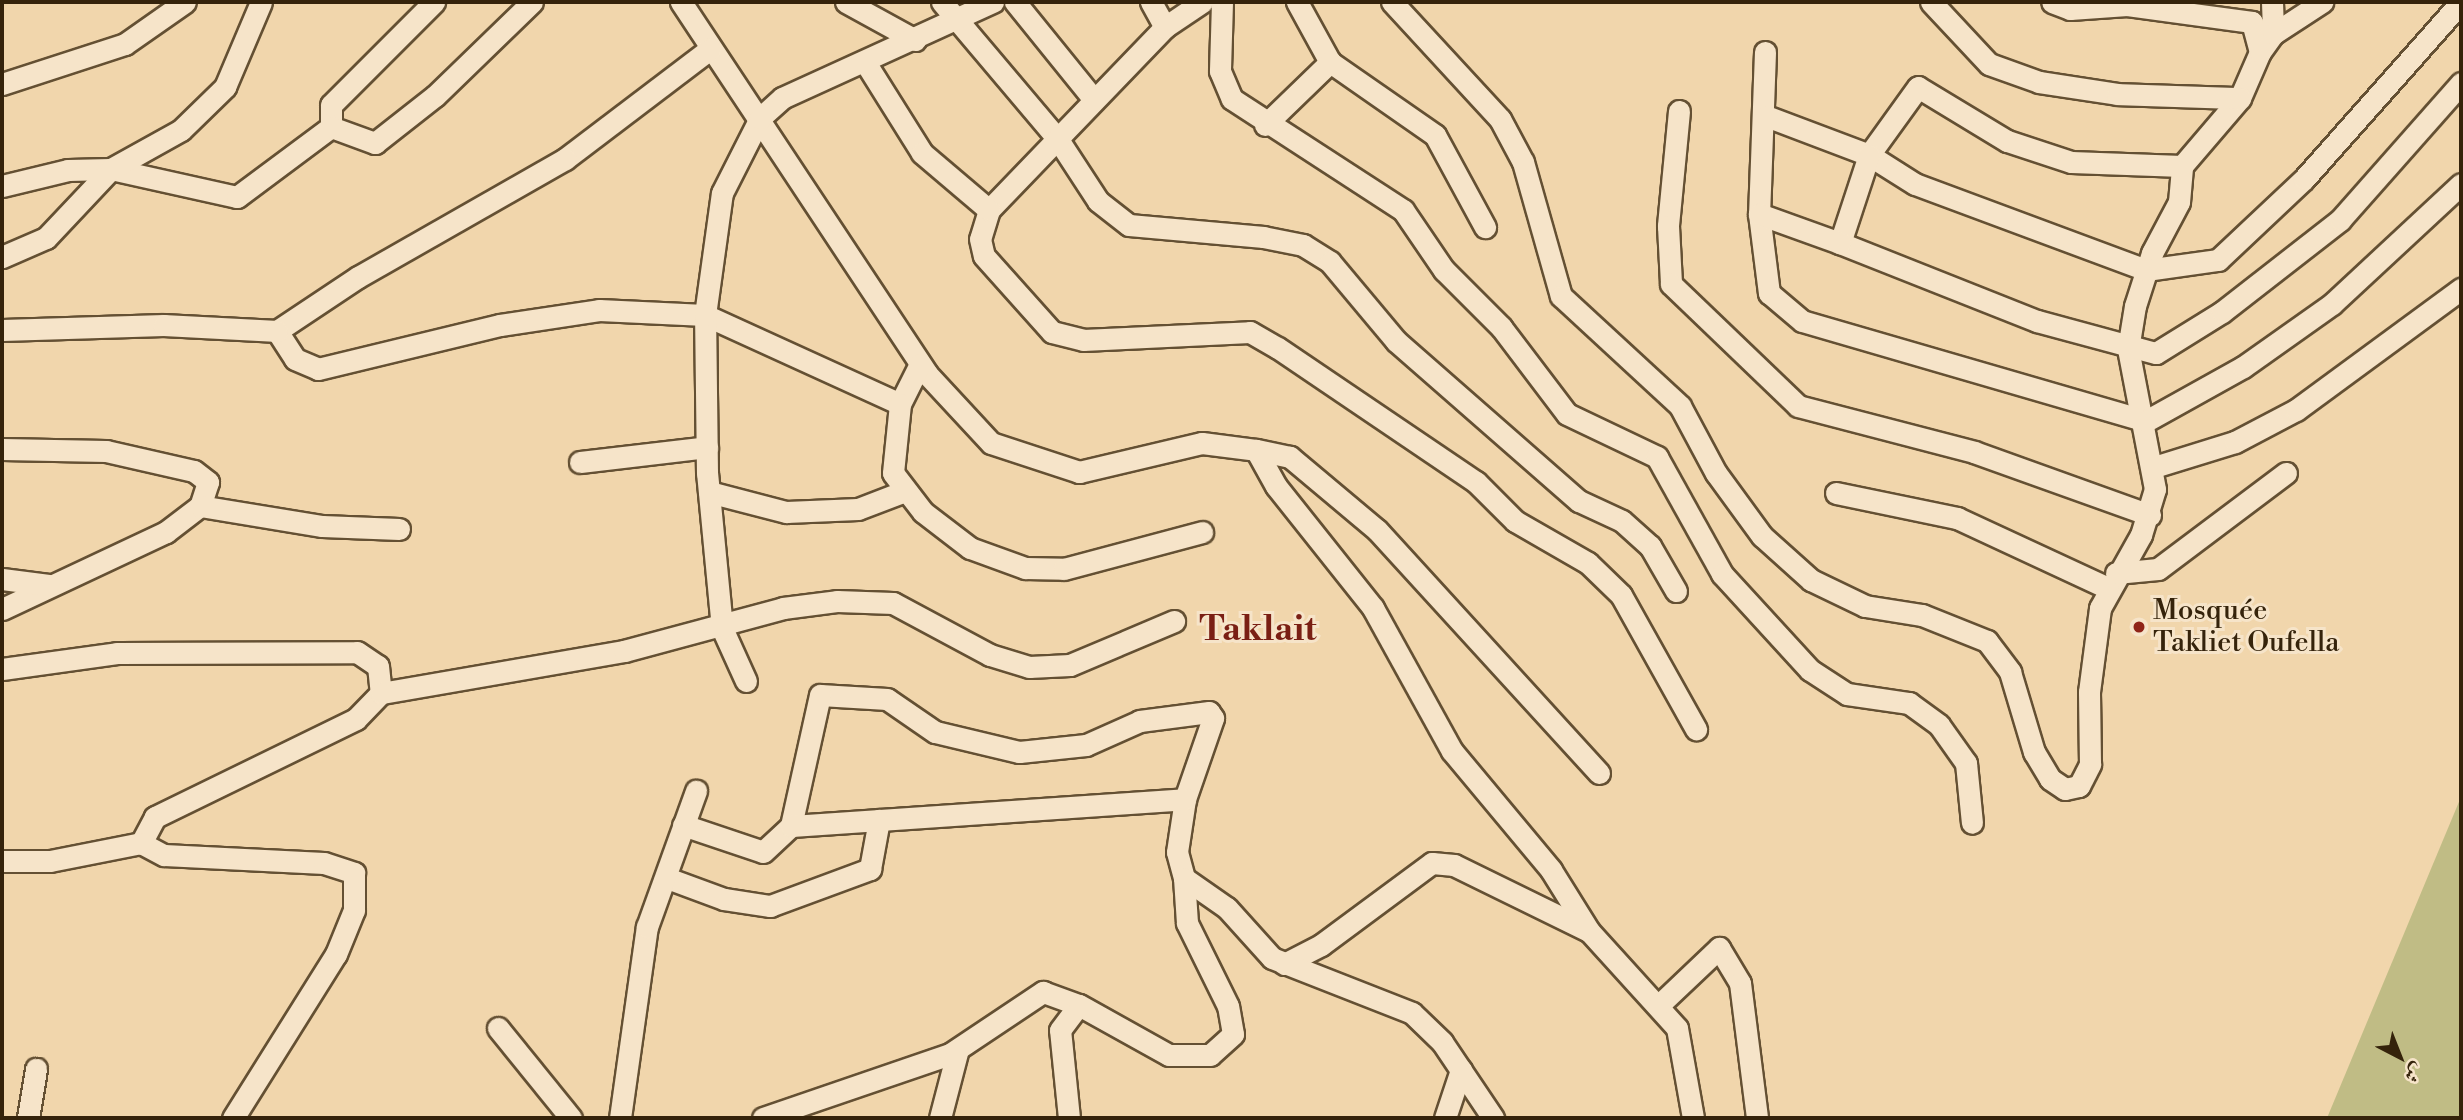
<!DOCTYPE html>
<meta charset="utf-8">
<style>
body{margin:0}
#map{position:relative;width:2463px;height:1120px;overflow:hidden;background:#f1d6ac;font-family:"Libre Bodoni",Amiri,serif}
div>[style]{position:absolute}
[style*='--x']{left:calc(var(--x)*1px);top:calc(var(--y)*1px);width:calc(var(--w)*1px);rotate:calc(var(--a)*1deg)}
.green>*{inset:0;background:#c0bc85}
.roads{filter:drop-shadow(2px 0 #645033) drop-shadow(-2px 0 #645033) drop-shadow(0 2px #645033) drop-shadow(0 -2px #645033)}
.minor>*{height:21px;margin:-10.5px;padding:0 10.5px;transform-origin:10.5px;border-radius:10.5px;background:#f6e4c9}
.dots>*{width:19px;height:19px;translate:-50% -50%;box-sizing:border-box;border:4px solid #f6e4c9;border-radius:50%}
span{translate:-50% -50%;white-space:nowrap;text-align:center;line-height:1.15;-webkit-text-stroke:6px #f6e4c9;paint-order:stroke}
.poi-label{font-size:28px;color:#35230b}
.left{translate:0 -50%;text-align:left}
.district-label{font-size:35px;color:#7a1f14;font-weight:700}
.frame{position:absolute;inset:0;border:4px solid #35230b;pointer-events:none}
.north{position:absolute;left:2365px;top:1022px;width:70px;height:70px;-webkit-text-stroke:5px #f6e4c9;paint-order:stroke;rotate:138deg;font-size:19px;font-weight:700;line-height:28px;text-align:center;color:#35230b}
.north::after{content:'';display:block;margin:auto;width:24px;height:32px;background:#35230b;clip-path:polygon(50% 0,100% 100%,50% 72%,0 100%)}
</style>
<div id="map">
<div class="green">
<i style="clip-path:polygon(2461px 797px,2461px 1118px,2327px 1118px)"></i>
</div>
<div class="roads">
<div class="minor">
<i style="--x:681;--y:2;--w:446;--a:56.5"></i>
<i style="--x:927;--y:374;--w:94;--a:47.2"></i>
<i style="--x:991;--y:443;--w:93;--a:18.2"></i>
<i style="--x:1079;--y:472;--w:126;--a:-13.3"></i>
<i style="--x:1202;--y:443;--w:54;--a:7.4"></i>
<i style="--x:846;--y:2;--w:79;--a:28.8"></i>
<i style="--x:942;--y:2;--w:178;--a:49.8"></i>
<i style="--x:1057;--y:138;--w:75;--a:56.9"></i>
<i style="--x:1098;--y:201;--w:39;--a:38"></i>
<i style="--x:1129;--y:225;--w:135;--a:5.1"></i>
<i style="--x:1263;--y:237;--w:41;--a:11.3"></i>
<i style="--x:1303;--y:245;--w:32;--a:32"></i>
<i style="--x:1330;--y:262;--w:103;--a:50.1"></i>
<i style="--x:1396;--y:341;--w:243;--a:41.2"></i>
<i style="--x:1579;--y:501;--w:47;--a:24.9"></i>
<i style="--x:1622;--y:521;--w:38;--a:42"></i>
<i style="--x:1650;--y:546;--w:52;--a:60"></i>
<i style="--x:1015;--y:2;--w:122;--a:51"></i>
<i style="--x:1151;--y:2;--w:29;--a:61"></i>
<i style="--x:1165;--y:27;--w:254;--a:133.9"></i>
<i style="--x:989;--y:210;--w:30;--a:107"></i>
<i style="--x:980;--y:239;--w:17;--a:77"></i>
<i style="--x:984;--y:256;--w:102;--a:48.2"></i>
<i style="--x:1052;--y:332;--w:32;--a:14"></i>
<i style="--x:1083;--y:340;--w:167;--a:-2.7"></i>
<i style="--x:1250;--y:332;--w:32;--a:30"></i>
<i style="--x:1278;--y:348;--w:239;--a:34.1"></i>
<i style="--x:1476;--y:482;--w:55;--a:45"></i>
<i style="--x:1515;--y:521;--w:84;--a:29.9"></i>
<i style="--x:1588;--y:563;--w:46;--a:44.1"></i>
<i style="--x:1621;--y:595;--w:154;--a:60.8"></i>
<i style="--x:1222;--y:2;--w:69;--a:91.7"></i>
<i style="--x:1220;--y:71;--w:30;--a:67"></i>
<i style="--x:1232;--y:99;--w:204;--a:33"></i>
<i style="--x:1403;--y:210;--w:73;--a:55.7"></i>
<i style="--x:1444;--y:270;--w:81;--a:45"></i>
<i style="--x:1501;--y:327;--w:109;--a:52.8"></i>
<i style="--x:1567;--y:414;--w:100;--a:25.5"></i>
<i style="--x:1657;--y:457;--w:134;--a:60.9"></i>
<i style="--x:1722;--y:574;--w:130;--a:47.5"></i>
<i style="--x:1810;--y:670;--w:44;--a:33"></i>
<i style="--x:1847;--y:694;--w:63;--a:8.3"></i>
<i style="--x:1909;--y:703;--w:37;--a:36"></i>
<i style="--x:1939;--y:725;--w:47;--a:54.6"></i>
<i style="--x:1966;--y:763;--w:60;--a:84.3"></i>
<i style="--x:1297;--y:2;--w:68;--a:61.2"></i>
<i style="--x:1330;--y:62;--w:128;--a:34.8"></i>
<i style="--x:1435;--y:135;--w:105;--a:61.5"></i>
<i style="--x:1392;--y:2;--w:159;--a:47.3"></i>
<i style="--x:1500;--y:119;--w:49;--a:61.9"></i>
<i style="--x:1523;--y:162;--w:139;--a:74.2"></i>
<i style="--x:1561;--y:296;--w:162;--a:42.7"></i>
<i style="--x:1680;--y:406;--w:76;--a:61.8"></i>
<i style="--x:1716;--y:473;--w:78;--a:53.9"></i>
<i style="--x:1762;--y:536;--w:66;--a:41.9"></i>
<i style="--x:1811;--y:580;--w:60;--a:25.7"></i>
<i style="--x:1865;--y:606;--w:58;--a:9"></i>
<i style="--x:1922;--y:615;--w:70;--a:21.8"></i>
<i style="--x:1987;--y:641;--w:39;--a:53"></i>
<i style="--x:2010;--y:672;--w:84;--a:73.3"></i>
<i style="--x:2034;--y:752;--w:31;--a:59"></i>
<i style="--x:2050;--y:779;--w:18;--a:34"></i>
<i style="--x:2065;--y:789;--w:14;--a:-12"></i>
<i style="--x:2079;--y:786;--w:25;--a:-63"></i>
<i style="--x:2090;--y:764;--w:72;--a:-90.8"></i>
<i style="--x:2089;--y:692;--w:85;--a:-82.5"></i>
<i style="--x:2100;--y:608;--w:84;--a:-60.7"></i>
<i style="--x:2141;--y:535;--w:48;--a:-73.1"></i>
<i style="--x:2155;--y:489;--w:143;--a:-100.9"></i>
<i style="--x:2128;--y:349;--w:44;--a:-80.8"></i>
<i style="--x:2135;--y:306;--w:56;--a:-72.2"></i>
<i style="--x:2152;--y:253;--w:58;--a:-62.1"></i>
<i style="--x:2179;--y:202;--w:36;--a:-85"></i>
<i style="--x:2182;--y:166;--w:89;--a:-49.5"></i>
<i style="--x:2240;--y:98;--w:50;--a:-66.5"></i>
<i style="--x:2260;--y:52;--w:31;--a:-105"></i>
<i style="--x:2252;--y:22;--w:126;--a:-172.3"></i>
<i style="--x:2127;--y:5;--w:57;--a:176"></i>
<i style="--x:2070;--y:9;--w:19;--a:-159"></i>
<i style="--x:1931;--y:2;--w:85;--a:46.9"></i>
<i style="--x:1989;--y:64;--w:53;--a:19.8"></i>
<i style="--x:2039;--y:82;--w:79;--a:8.7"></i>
<i style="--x:2117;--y:94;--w:123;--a:1.9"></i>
<i style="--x:2272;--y:2;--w:32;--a:88"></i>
<i style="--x:1165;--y:27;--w:45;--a:-34"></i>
<i style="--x:710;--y:49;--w:182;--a:142.8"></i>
<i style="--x:565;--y:159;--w:238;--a:150.3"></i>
<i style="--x:358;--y:277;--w:97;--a:146.3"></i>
<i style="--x:277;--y:331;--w:33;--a:57"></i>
<i style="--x:295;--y:359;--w:25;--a:23"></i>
<i style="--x:318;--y:369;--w:187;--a:-13.6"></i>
<i style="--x:500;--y:325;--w:100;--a:-8.6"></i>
<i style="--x:599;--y:310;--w:106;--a:2.7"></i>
<i style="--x:705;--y:315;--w:214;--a:24.5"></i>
<i style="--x:1765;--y:52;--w:162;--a:92.1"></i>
<i style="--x:1759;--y:214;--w:80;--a:82.8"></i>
<i style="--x:1769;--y:293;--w:43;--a:40.3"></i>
<i style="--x:1802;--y:321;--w:358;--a:16.2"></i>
<i style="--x:2146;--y:421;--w:111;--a:-29.1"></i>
<i style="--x:2243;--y:367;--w:109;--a:-35.3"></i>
<i style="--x:2332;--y:304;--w:176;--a:-42.9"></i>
<i style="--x:2260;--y:52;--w:22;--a:-54"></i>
<i style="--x:2273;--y:34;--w:59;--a:-33.1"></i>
<i style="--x:865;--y:62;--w:107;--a:57.9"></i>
<i style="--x:922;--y:153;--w:88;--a:40.4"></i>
<i style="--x:2;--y:84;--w:129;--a:-18"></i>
<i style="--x:125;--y:44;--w:73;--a:-35"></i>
<i style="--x:1679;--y:111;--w:116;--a:95.5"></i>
<i style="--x:1668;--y:226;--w:58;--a:87"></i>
<i style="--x:1671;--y:284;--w:176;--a:43.8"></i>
<i style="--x:1798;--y:406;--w:182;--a:14.6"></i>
<i style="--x:1974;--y:452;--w:187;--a:19.7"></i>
<i style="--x:1766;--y:116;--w:110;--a:20.7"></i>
<i style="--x:1869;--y:155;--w:54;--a:32.2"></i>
<i style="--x:1915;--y:184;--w:246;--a:20.4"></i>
<i style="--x:2146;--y:270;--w:73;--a:-7.9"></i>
<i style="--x:2218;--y:260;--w:118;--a:-43.3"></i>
<i style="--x:2304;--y:179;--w:237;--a:-48.4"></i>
<i style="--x:1265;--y:125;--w:91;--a:-44.1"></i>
<i style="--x:331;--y:127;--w:22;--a:-90"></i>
<i style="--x:331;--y:105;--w:146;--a:-45"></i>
<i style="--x:2182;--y:166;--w:111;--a:-177.9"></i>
<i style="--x:2071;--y:162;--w:67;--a:-161.8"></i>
<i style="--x:2007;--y:141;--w:104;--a:-148.8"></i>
<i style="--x:1918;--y:87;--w:84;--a:125.8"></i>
<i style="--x:1869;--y:155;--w:93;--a:108.2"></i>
<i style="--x:1840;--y:243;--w:212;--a:21.6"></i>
<i style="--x:2037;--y:321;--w:123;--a:15.1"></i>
<i style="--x:2156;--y:353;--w:78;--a:-31.8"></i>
<i style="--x:2222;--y:312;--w:150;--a:-37.9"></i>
<i style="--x:2340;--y:220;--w:183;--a:-48.5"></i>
<i style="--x:2;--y:186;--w:68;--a:-13.6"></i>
<i style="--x:68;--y:170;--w:43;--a:-1.3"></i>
<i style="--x:111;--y:169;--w:129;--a:12.5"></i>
<i style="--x:237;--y:197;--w:117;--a:-36.7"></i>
<i style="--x:331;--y:127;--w:47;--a:20"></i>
<i style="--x:375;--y:143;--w:76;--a:-38.1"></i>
<i style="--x:435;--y:96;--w:135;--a:-44.1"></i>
<i style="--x:1759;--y:214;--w:86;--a:19.7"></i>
<i style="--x:2;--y:257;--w:48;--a:-23.4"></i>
<i style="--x:46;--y:238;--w:95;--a:-46.7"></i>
<i style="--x:111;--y:169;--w:80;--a:-29.1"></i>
<i style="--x:181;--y:130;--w:62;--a:-44.3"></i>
<i style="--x:225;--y:87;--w:92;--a:-67"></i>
<i style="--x:2;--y:330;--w:162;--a:-1.8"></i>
<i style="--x:164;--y:325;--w:113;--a:3"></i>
<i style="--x:920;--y:364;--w:45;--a:116.6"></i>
<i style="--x:900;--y:404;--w:69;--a:95.8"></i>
<i style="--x:893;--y:473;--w:49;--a:52.4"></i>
<i style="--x:923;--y:512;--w:59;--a:37.5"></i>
<i style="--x:970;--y:548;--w:59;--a:20"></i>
<i style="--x:1025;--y:568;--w:39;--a:1"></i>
<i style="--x:1064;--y:569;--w:143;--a:-15"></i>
<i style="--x:2;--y:449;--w:104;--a:1.1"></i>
<i style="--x:106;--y:451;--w:90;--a:12.8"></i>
<i style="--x:194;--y:471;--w:18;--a:38"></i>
<i style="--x:208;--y:482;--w:25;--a:108"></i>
<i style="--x:200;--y:506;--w:43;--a:142.6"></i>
<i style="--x:166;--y:532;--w:181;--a:154.8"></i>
<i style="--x:580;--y:462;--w:128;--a:-6.7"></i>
<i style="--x:2154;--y:467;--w:85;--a:-17.2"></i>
<i style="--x:2235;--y:442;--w:69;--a:-27.7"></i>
<i style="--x:2296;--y:410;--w:205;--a:-36.3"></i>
<i style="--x:709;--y:492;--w:80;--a:14.6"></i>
<i style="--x:786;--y:512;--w:72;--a:-2.4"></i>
<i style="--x:858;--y:509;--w:50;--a:-21"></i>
<i style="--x:1836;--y:493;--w:124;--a:11.7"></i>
<i style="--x:1957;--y:518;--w:166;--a:24.9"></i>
<i style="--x:200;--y:506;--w:124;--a:9.3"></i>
<i style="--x:322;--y:526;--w:77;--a:2.2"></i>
<i style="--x:2116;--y:573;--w:42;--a:-5.4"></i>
<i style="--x:2158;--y:569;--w:160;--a:-36.9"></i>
<i style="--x:2;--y:579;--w:47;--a:7.3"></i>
<i style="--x:2;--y:669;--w:116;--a:-7.9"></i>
<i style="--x:117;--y:653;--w:240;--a:-0.2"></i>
<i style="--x:357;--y:652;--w:25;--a:34"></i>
<i style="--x:378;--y:666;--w:27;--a:84"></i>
<i style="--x:381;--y:693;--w:36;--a:134"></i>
<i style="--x:356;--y:719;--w:224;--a:154"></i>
<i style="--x:155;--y:817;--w:30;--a:118"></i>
<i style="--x:141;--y:843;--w:26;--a:28"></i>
<i style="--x:164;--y:855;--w:160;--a:2.9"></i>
<i style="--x:324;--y:863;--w:32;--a:18"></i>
<i style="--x:354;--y:873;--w:37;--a:90"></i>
<i style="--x:354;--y:910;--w:48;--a:112.2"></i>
<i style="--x:336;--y:954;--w:194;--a:122.1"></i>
<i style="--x:746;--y:681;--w:58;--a:-114.4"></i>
<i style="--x:722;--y:628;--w:156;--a:-95.5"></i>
<i style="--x:707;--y:473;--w:158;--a:-90.7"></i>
<i style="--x:705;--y:315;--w:123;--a:-82.1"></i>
<i style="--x:722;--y:193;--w:84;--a:-63.1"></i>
<i style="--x:760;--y:118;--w:30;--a:-42"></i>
<i style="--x:782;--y:98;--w:232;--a:-24.5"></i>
<i style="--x:381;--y:693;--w:247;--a:-9.8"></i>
<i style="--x:624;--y:651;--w:165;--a:-15.1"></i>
<i style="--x:783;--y:608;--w:54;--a:-7.4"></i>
<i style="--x:837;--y:601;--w:56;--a:2"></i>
<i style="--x:893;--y:603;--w:110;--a:28.2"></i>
<i style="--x:990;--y:655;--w:41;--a:17.1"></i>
<i style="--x:1029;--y:667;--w:41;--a:-2.8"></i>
<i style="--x:1070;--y:665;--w:113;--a:-22.9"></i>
<i style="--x:1599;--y:773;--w:329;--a:-132.4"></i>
<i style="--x:1377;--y:530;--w:114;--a:-140"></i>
<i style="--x:1290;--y:457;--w:35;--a:-168"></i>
<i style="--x:1256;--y:450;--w:41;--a:60.9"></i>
<i style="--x:1276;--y:486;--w:156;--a:51.5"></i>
<i style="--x:1373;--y:608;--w:163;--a:61.1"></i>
<i style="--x:1452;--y:751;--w:155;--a:50.2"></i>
<i style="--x:1551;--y:870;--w:72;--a:58.1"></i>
<i style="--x:1589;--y:931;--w:131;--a:47.8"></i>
<i style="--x:1677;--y:1028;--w:91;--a:79.9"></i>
<i style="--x:683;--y:825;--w:84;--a:18.6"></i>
<i style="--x:763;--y:852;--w:38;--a:-43"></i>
<i style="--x:2;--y:861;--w:48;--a:0"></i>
<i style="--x:50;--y:861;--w:93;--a:-11.2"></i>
<i style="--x:667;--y:878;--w:61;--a:20.2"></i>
<i style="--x:724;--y:899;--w:47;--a:8.7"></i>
<i style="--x:770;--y:906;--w:107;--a:-20.3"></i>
<i style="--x:870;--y:869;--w:50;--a:-79.6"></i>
<i style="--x:1184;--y:878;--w:27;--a:-105"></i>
<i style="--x:1177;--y:852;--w:54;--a:-81.4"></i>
<i style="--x:1185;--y:799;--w:86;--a:-70.9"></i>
<i style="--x:1213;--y:718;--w:7;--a:-124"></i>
<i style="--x:1209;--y:712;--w:70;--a:172.6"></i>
<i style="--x:1140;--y:721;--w:59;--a:156"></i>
<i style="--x:1086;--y:745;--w:67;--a:174"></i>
<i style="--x:1019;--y:752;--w:86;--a:-166.6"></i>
<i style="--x:935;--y:732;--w:58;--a:-145.5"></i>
<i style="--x:887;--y:699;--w:67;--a:-176.6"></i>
<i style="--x:820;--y:695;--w:134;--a:102.5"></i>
<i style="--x:791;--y:826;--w:395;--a:-3.9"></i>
<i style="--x:1284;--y:964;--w:42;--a:-27.2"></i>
<i style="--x:1321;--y:945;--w:138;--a:-36.5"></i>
<i style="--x:1432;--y:863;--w:22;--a:5"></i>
<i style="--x:1454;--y:865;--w:150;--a:26.1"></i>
<i style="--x:1659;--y:1005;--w:83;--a:-43.5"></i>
<i style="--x:1719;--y:948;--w:41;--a:59"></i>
<i style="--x:1740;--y:983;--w:136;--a:82.8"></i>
<i style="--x:498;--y:1028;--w:116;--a:51"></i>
<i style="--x:28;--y:1118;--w:50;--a:-80.7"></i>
<i style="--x:620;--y:1118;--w:193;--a:-82"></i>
<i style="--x:647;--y:927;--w:145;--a:-70.2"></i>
<i style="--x:763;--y:1118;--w:198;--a:-18.9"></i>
<i style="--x:950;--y:1054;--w:112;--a:-33.7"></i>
<i style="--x:1043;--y:992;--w:38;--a:20"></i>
<i style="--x:940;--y:1118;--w:71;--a:-75.4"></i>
<i style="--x:1069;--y:1118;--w:88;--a:-95.8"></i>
<i style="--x:1060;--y:1030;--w:31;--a:-53"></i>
<i style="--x:1079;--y:1005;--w:103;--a:29.1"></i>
<i style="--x:1169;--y:1055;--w:41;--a:0"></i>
<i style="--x:1210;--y:1055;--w:31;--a:-42"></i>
<i style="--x:1233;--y:1034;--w:28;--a:-100"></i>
<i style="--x:1228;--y:1006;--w:93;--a:-116.3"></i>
<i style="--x:1187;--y:923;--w:45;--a:-93.8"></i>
<i style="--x:1184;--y:878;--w:52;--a:34.9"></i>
<i style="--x:1227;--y:908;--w:67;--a:48"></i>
<i style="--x:1272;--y:958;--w:150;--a:21.4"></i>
<i style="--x:1412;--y:1013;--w:42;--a:44"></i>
<i style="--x:1442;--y:1042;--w:92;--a:56.1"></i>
<i style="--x:1445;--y:1118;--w:51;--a:-71.6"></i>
</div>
</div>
<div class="dots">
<i style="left:2139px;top:627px;background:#8f2418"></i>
</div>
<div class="poi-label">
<span class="left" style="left:2153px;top:627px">Mosquée<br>Takliet Oufella</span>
</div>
<div class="district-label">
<span style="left:1258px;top:630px">Taklait</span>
</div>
<div class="frame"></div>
<div class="north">ش</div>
</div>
